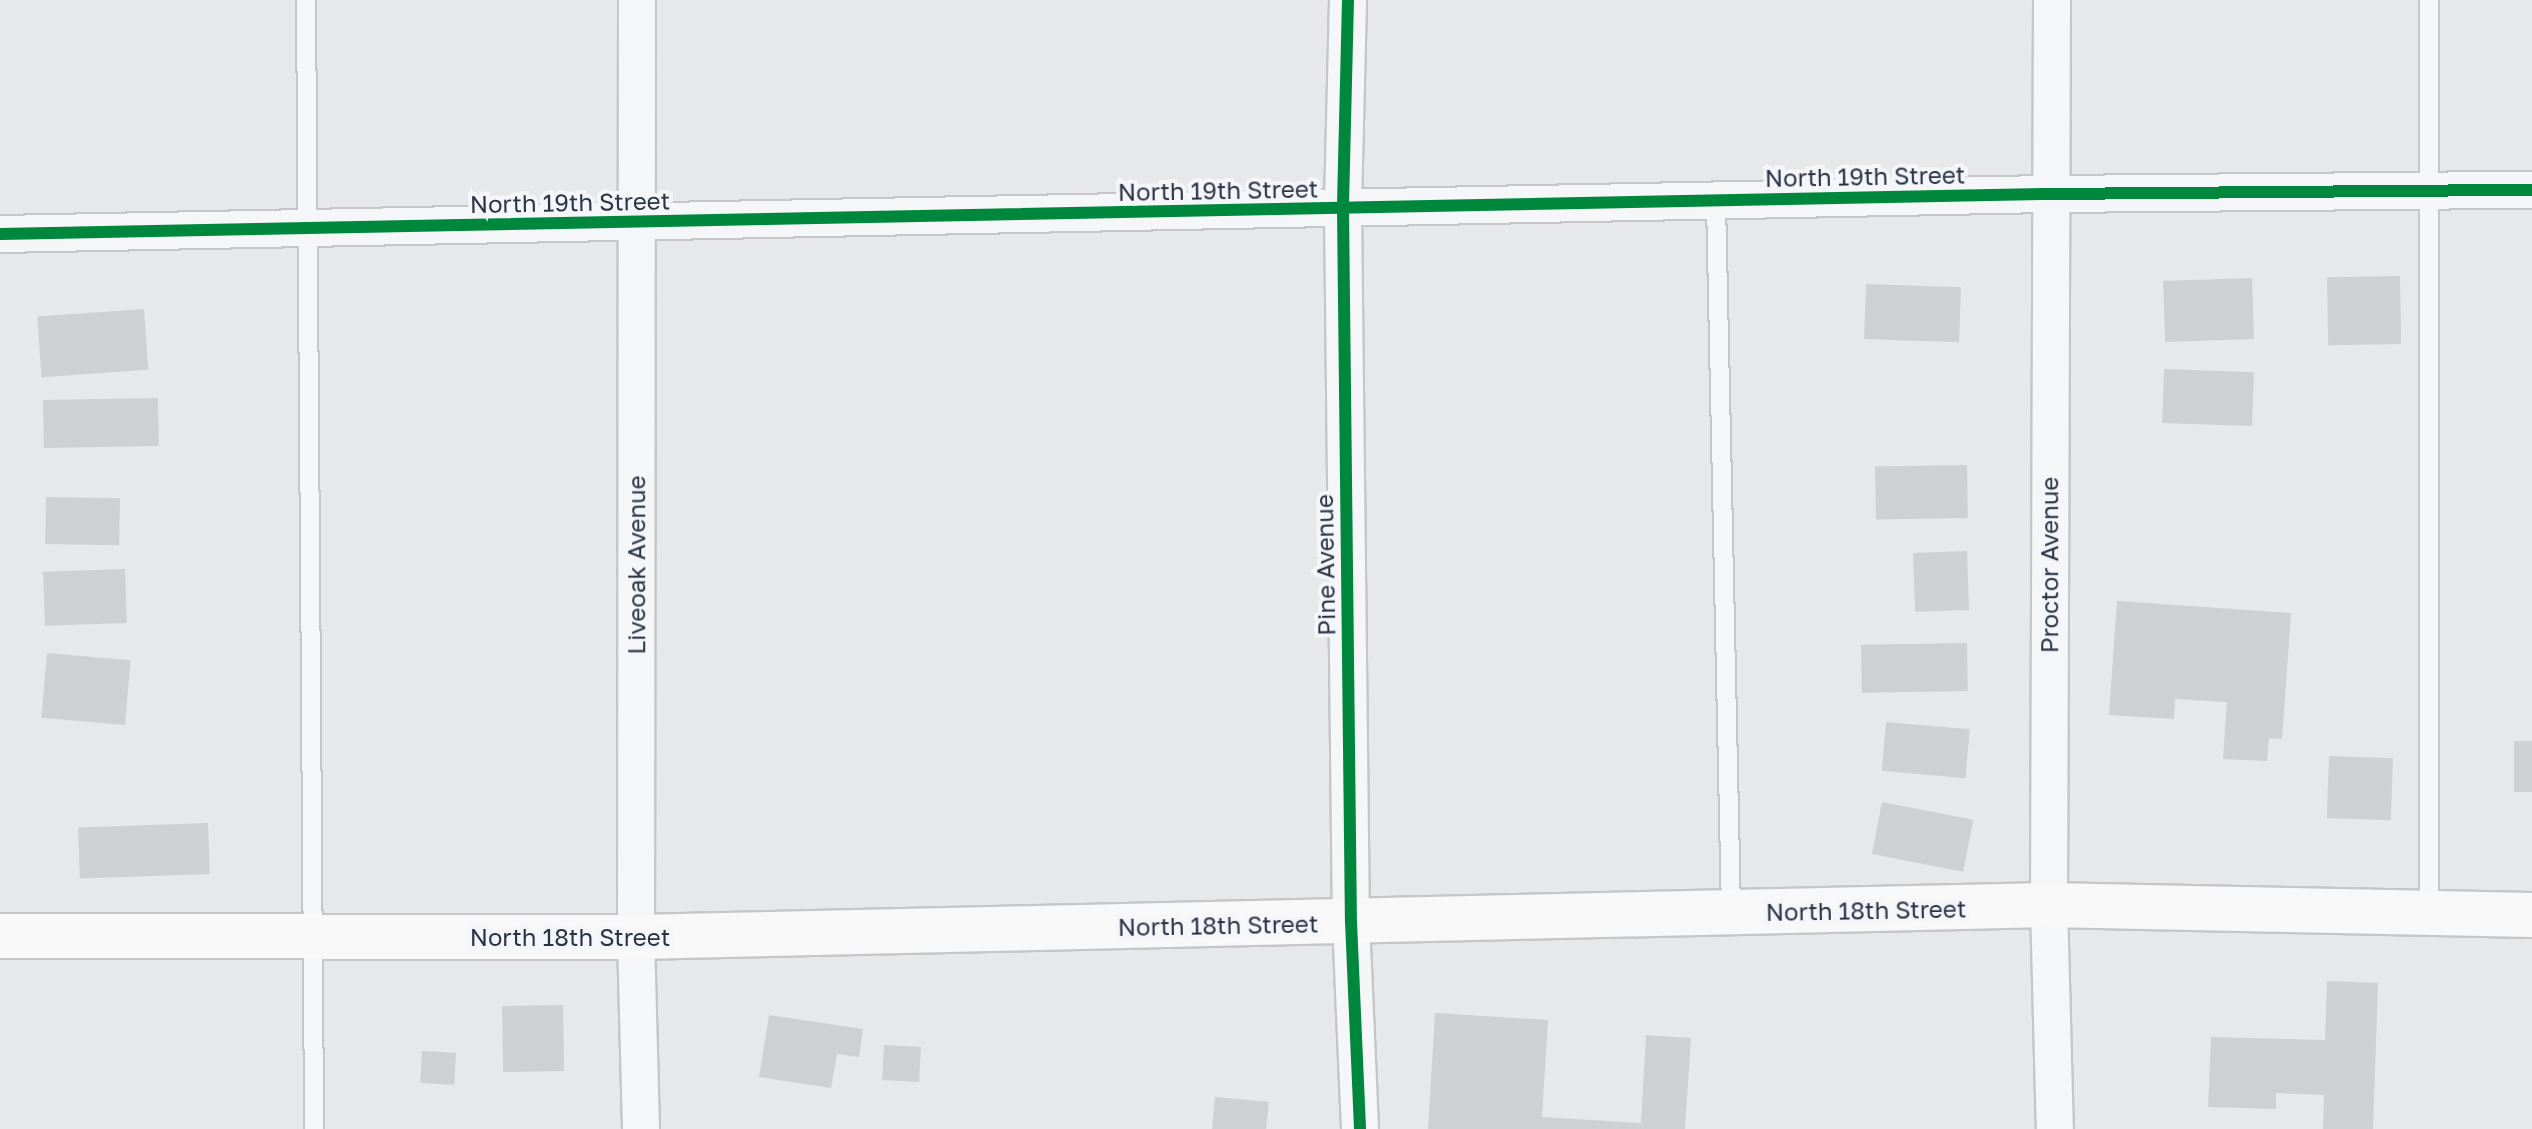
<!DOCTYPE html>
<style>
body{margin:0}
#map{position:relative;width:2532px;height:1129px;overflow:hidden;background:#e6e8ea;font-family:"Golos Text",sans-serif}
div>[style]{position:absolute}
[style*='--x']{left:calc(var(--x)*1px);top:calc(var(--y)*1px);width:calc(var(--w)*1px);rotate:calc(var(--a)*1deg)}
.building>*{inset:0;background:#ced0d3;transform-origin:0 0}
.roads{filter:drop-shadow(2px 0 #c4c6c8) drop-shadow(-2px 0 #c4c6c8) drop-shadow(0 2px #c4c6c8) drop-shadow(0 -2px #c4c6c8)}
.lane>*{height:18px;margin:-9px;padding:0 9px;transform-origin:9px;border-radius:9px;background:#f5f6f7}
.street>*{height:36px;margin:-18px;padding:0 18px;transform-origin:18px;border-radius:18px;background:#f5f6f7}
.primary>*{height:44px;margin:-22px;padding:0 22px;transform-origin:22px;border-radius:22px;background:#f8f8f8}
.cycleway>*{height:12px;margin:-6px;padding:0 6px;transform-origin:6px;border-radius:6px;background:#00873e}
span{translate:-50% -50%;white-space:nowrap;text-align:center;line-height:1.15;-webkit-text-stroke:8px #f4f6f9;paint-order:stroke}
.street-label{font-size:24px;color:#2b3445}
</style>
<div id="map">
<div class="building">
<i style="left:2400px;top:276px;width:68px;height:73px;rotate:89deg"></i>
<i style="left:2252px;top:278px;width:61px;height:89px;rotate:88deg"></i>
<i style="left:1866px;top:284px;width:95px;height:55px;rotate:2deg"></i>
<i style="left:144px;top:309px;width:61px;height:107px;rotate:86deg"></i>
<i style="left:2164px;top:369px;width:90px;height:54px;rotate:2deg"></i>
<i style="left:158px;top:398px;width:48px;height:115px;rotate:89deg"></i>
<i style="left:1967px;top:465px;width:53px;height:92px;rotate:89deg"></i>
<i style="left:46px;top:497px;width:74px;height:47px;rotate:1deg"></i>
<i style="left:1967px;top:551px;width:59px;height:54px;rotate:88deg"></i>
<i style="left:125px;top:569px;width:54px;height:82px;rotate:88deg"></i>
<i style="clip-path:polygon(2117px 601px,2291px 613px,2282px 739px,2269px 738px,2267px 761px,2223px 759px,2227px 702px,2175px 699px,2174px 719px,2109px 715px)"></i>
<i style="left:1967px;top:643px;width:48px;height:106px;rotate:89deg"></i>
<i style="left:47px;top:653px;width:84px;height:65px;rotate:5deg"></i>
<i style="left:1886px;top:722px;width:84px;height:49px;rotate:5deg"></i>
<i style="left:2514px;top:741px;width:18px;height:51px"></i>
<i style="left:2329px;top:756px;width:64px;height:62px;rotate:2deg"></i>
<i style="left:1882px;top:802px;width:93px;height:53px;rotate:11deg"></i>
<i style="left:208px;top:823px;width:51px;height:130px;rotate:88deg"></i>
<i style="clip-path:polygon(2327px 981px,2378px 983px,2373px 1129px,2323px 1129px,2324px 1095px,2276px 1093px,2276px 1109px,2208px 1107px,2211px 1037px,2325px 1040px)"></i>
<i style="left:563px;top:1005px;width:66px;height:61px;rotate:89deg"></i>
<i style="clip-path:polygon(1435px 1013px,1548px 1020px,1542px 1117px,1641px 1123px,1646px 1035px,1691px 1038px,1685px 1129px,1428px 1129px)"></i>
<i style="clip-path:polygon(769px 1015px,863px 1029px,859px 1057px,837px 1054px,831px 1088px,759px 1077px)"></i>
<i style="left:884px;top:1045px;width:37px;height:35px;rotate:3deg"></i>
<i style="left:422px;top:1051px;width:34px;height:32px;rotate:3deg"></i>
<i style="clip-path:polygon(1215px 1097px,1269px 1102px,1266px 1129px,1212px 1129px)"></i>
</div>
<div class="roads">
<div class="lane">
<i style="--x:306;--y:0;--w:1129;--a:89.59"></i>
<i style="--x:2429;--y:0;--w:913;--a:90"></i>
<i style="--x:1716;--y:201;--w:712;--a:88.79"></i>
</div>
<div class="street">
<i style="--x:637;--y:0;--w:937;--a:90.06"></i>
<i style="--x:636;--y:937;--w:192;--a:88.5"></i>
<i style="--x:1348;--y:0;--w:210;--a:91.4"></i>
<i style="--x:1343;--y:210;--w:712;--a:89.36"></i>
<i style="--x:1351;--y:922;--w:207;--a:87.5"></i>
<i style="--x:2052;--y:0;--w:905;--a:90.19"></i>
<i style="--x:2049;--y:905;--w:224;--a:88.5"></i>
<i style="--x:0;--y:234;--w:2048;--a:-1.12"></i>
<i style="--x:2048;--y:194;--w:484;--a:-0.5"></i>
</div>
<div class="primary">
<i style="--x:0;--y:936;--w:636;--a:0.09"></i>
<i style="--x:636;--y:937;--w:1413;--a:-1.3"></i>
<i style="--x:2049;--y:905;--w:483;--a:1.2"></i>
</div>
</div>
<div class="cycleway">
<i style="--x:1348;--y:0;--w:210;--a:91.4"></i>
<i style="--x:1343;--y:210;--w:712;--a:89.36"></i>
<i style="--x:1351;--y:922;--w:207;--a:87.5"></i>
<i style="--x:0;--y:234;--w:2048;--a:-1.12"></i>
<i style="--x:2048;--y:194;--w:484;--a:-0.5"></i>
</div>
<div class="street-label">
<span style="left:1865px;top:176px;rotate:-1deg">North 19th Street</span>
<span style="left:1218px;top:190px;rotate:-1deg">North 19th Street</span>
<span style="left:570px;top:202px;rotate:-1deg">North 19th Street</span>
<span style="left:636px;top:565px;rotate:-90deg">Liveoak Avenue</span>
<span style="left:1325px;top:565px;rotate:-91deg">Pine Avenue</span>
<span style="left:2049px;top:565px;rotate:-90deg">Proctor Avenue</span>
<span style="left:1866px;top:910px;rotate:-1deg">North 18th Street</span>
<span style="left:1218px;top:925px;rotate:-1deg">North 18th Street</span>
<span style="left:570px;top:937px">North 18th Street</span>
</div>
</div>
